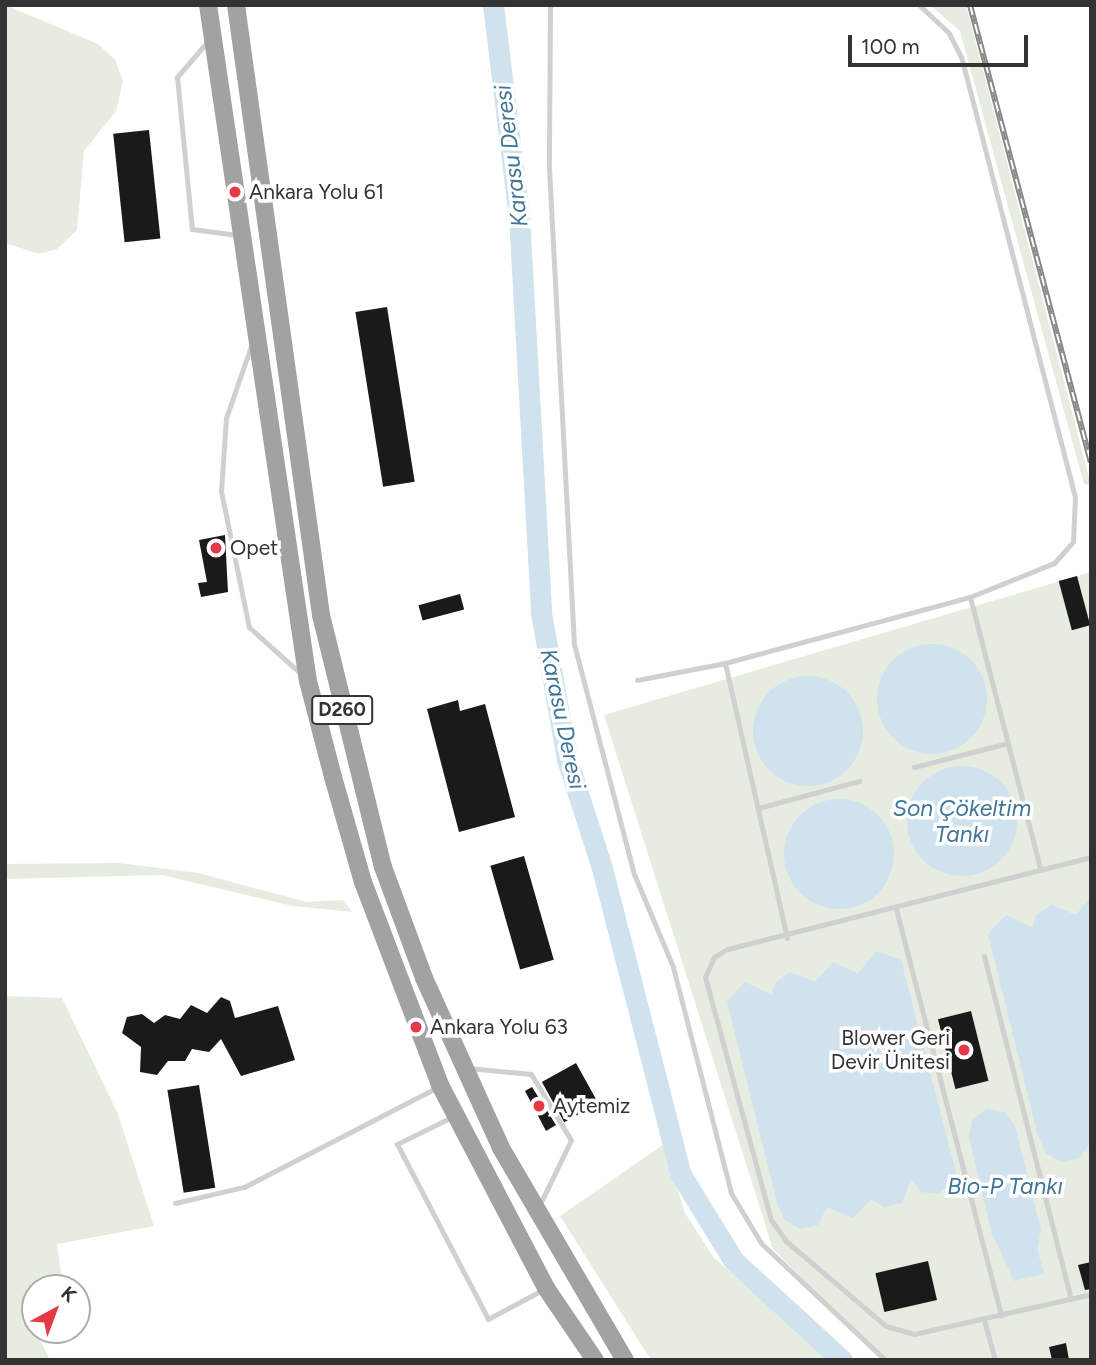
<!DOCTYPE html>
<meta charset="utf-8">
<style>
body{margin:0}
#map{position:relative;width:1096px;height:1365px;overflow:hidden;background:#fff;font-family:Figtree,sans-serif}
div>[style]{position:absolute}
[style*='--x']{left:calc(var(--x)*1px);top:calc(var(--y)*1px);width:calc(var(--w)*1px);rotate:calc(var(--a)*1deg)}
.green>*{inset:0;background:#e6ecdf}
.water>*{inset:0;background:#cfe2ee}
.round{border-radius:50%}
.river>*{height:21px;margin:-10.5px;padding:0 10.5px;transform-origin:10.5px;border-radius:10.5px;background:#cfe2ee}
.building>*{inset:0;background:#1a1a1a;transform-origin:0 0}
.service>*{height:5px;margin:-2.5px;padding:0 2.5px;transform-origin:2.5px;border-radius:2.5px;background:#d0d0d0}
.trunk>*{height:18px;margin:-9px;padding:0 9px;transform-origin:9px;border-radius:9px;background:#a2a2a2}
.rail>*{height:6px;margin-top:-3px;transform-origin:0;background:repeating-linear-gradient(90deg,#fff 0 10px,#888 0 20px);box-sizing:border-box;border-block:2px solid #888}
.dots>*{width:19px;height:19px;translate:-50% -50%;box-sizing:border-box;border:4px solid #fff;border-radius:50%}
span{translate:-50% -50%;white-space:nowrap;text-align:center;line-height:1.15;-webkit-text-stroke:7px #fff;paint-order:stroke}
.shield-label span{padding:2px 5px;background:#fff;border:2px solid;border-radius:5px;-webkit-text-stroke-width:0}
.shield-label{font-size:19px;color:#333;font-weight:700}
.poi-label{font-size:21px;color:#333}
.left{translate:0 -50%;text-align:left}
.right{translate:-100% -50%;text-align:right}
.water-label{font-size:23px;color:#3f7597;font-style:italic}
.frame{position:absolute;inset:0;border:7px solid #333;pointer-events:none}
.north{position:absolute;left:21px;top:1274px;width:70px;height:70px;box-sizing:border-box;background:#fff;border:2px solid #adadad;border-radius:50%;rotate:41deg;font-size:19px;font-weight:700;line-height:28px;text-align:center;color:#333}
.north::after{content:'';display:block;margin:auto;width:24px;height:32px;background:#e63946;clip-path:polygon(50% 0,100% 100%,50% 72%,0 100%)}
.scale{position:absolute;left:848px;top:35px;width:180px;height:32px;box-sizing:border-box;border:4px solid #333;border-top:0;padding-left:9px;font-size:21px;line-height:24px;white-space:nowrap;color:#333;-webkit-text-stroke:5px #fff;paint-order:stroke}
</style>
<div id="map">
<div class="green">
<i style="clip-path:polygon(5px 5px,98px 44px,115px 60px,123px 81px,116px 111px,84px 151px,77px 230px,57px 249px,39px 254px,5px 243px)"></i>
<i style="clip-path:polygon(930px 5px,966px 5px,1091px 485px,1084px 484px,960px 31px)"></i>
<i style="clip-path:polygon(1091px 572px,1091px 1360px,883px 1360px,773px 1249px,604px 715px)"></i>
<i style="clip-path:polygon(119px 863px,198px 873px,307px 902px,343px 900px,352px 912px,293px 906px,162px 875px,5px 879px,5px 864px)"></i>
<i style="clip-path:polygon(5px 996px,62px 998px,118px 1114px,154px 1226px,57px 1244px,63px 1288px,35px 1288px,35px 1330px,50px 1360px,5px 1360px)"></i>
<i style="clip-path:polygon(663px 1145px,685px 1213px,714px 1258px,832px 1360px,651px 1360px,560px 1216px)"></i>
</div>
<div class="water">
<i class="round" style="left:877px;top:644px;width:110px;height:110px"></i>
<i class="round" style="left:753px;top:676px;width:110px;height:110px"></i>
<i class="round" style="left:907px;top:766px;width:110px;height:110px"></i>
<i class="round" style="left:784px;top:799px;width:110px;height:110px"></i>
<i style="clip-path:polygon(1091px 896px,1091px 1142px,1079px 1158px,1061px 1162px,1046px 1153px,1038px 1136px,988px 934px,1006px 915px,1033px 928px,1036px 915px,1051px 905px,1076px 915px)"></i>
<i style="clip-path:polygon(877px 951px,901px 960px,957px 1176px,939px 1194px,921px 1192px,911px 1179px,902px 1203px,884px 1207px,871px 1199px,853px 1218px,827px 1207px,818px 1225px,800px 1229px,785px 1220px,777px 1203px,727px 1001px,745px 982px,772px 995px,775px 983px,790px 972px,815px 982px,833px 962px,858px 973px)"></i>
<i style="clip-path:polygon(987px 1109px,1004px 1112px,1015px 1126px,1041px 1230px,1037px 1249px,1044px 1274px,1014px 1281px,991px 1231px,969px 1137px,972px 1119px)"></i>
</div>
<div class="river">
<i style="--x:493;--y:5;--w:213;--a:83"></i>
<i style="--x:519;--y:216;--w:398;--a:86.8"></i>
<i style="--x:541;--y:613;--w:148;--a:79.9"></i>
<i style="--x:567;--y:759;--w:114;--a:72.2"></i>
<i style="--x:602;--y:868;--w:317;--a:75.6"></i>
<i style="--x:681;--y:1175;--w:101;--a:58.4"></i>
<i style="--x:734;--y:1261;--w:147;--a:42.5"></i>
</div>
<div class="building">
<i style="left:149px;top:130px;width:109px;height:36px;rotate:84deg"></i>
<i style="left:387px;top:307px;width:177px;height:32px;rotate:81deg"></i>
<i style="clip-path:polygon(225px 535px,228px 592px,201px 597px,198px 583px,207px 582px,199px 540px)"></i>
<i style="left:1077px;top:576px;width:51px;height:19px;rotate:75deg"></i>
<i style="left:460px;top:594px;width:16px;height:43px;rotate:75deg"></i>
<i style="clip-path:polygon(458px 700px,460px 711px,485px 704px,515px 817px,459px 832px,427px 709px)"></i>
<i style="left:524px;top:856px;width:108px;height:35px;rotate:74deg"></i>
<i style="clip-path:polygon(221px 997px,230px 1001px,235px 1018px,278px 1006px,295px 1060px,241px 1076px,221px 1039px,209px 1052px,192px 1049px,185px 1061px,168px 1061px,157px 1075px,140px 1072px,141px 1047px,122px 1033px,127px 1017px,142px 1014px,154px 1023px,165px 1015px,180px 1019px,191px 1005px,207px 1013px)"></i>
<i style="left:971px;top:1011px;width:72px;height:34px;rotate:76deg"></i>
<i style="left:576px;top:1063px;width:46px;height:39px;rotate:61deg"></i>
<i style="left:199px;top:1085px;width:104px;height:32px;rotate:81deg"></i>
<i style="clip-path:polygon(532px 1087px,556px 1125px,546px 1131px,525px 1091px)"></i>
<i style="left:928px;top:1261px;width:40px;height:54px;rotate:77deg"></i>
<i style="clip-path:polygon(1091px 1262px,1091px 1289px,1085px 1290px,1078px 1265px)"></i>
<i style="clip-path:polygon(1066px 1343px,1069px 1360px,1052px 1360px,1049px 1347px)"></i>
</div>
<div class="service">
<i style="--x:550;--y:5;--w:163;--a:90.4"></i>
<i style="--x:549;--y:168;--w:477;--a:87"></i>
<i style="--x:574;--y:644;--w:238;--a:75.4"></i>
<i style="--x:634;--y:874;--w:101;--a:67.2"></i>
<i style="--x:673;--y:967;--w:233;--a:75.6"></i>
<i style="--x:731;--y:1193;--w:58;--a:59"></i>
<i style="--x:761;--y:1243;--w:170;--a:43.3"></i>
<i style="--x:208;--y:41;--w:48;--a:130.7"></i>
<i style="--x:177;--y:77;--w:153;--a:84.4"></i>
<i style="--x:192;--y:229;--w:46;--a:7.4"></i>
<i style="--x:252;--y:343;--w:79;--a:109.1"></i>
<i style="--x:226;--y:418;--w:73;--a:93.9"></i>
<i style="--x:221;--y:491;--w:139;--a:78.4"></i>
<i style="--x:249;--y:627;--w:70;--a:42.1"></i>
<i style="--x:970;--y:597;--w:279;--a:75.5"></i>
<i style="--x:725;--y:663;--w:282;--a:77.3"></i>
<i style="--x:637;--y:680;--w:90;--a:-10.9"></i>
<i style="--x:725;--y:663;--w:254;--a:-15.1"></i>
<i style="--x:970;--y:597;--w:91;--a:-22"></i>
<i style="--x:1054;--y:563;--w:28;--a:-48"></i>
<i style="--x:1073;--y:542;--w:45;--a:-87.5"></i>
<i style="--x:1075;--y:497;--w:455;--a:-104.5"></i>
<i style="--x:961;--y:57;--w:27;--a:-117"></i>
<i style="--x:949;--y:33;--w:41;--a:-137"></i>
<i style="--x:914;--y:767;--w:97;--a:-14.3"></i>
<i style="--x:758;--y:808;--w:105;--a:-15"></i>
<i style="--x:1091;--y:857;--w:375;--a:165.8"></i>
<i style="--x:727;--y:949;--w:15;--a:148"></i>
<i style="--x:714;--y:957;--w:22;--a:114"></i>
<i style="--x:705;--y:977;--w:252;--a:74.8"></i>
<i style="--x:771;--y:1220;--w:26;--a:54"></i>
<i style="--x:786;--y:1241;--w:131;--a:40.4"></i>
<i style="--x:886;--y:1326;--w:29;--a:16"></i>
<i style="--x:914;--y:1334;--w:181;--a:-12.7"></i>
<i style="--x:896;--y:909;--w:420;--a:75.5"></i>
<i style="--x:984;--y:956;--w:354;--a:75.8"></i>
<i style="--x:469;--y:1068;--w:62;--a:5.5"></i>
<i style="--x:531;--y:1074;--w:77;--a:58.8"></i>
<i style="--x:571;--y:1140;--w:71;--a:115.8"></i>
<i style="--x:454;--y:1116;--w:64;--a:153.8"></i>
<i style="--x:397;--y:1144;--w:197;--a:62.5"></i>
<i style="--x:488;--y:1319;--w:61;--a:-28.2"></i>
<i style="--x:175;--y:1203;--w:71;--a:-13.1"></i>
<i style="--x:244;--y:1187;--w:216;--a:-27.3"></i>
<i style="--x:984;--y:1320;--w:41;--a:74.6"></i>
</div>
<div class="trunk">
<i style="--x:208;--y:5;--w:683;--a:81.59"></i>
<i style="--x:308;--y:681;--w:99;--a:75.4"></i>
<i style="--x:333;--y:777;--w:109;--a:74.1"></i>
<i style="--x:363;--y:882;--w:217;--a:69.2"></i>
<i style="--x:440;--y:1085;--w:229;--a:62.4"></i>
<i style="--x:546;--y:1288;--w:87;--a:55.8"></i>
<i style="--x:236;--y:5;--w:616;--a:82.07"></i>
<i style="--x:321;--y:615;--w:260;--a:76.2"></i>
<i style="--x:383;--y:867;--w:118;--a:69.7"></i>
<i style="--x:424;--y:978;--w:187;--a:65.6"></i>
<i style="--x:501;--y:1148;--w:246;--a:59.7"></i>
</div>
<div class="rail">
<i style="--x:970;--y:5;--w:473;--a:75.2"></i>
</div>
<div class="dots">
<i style="left:235px;top:192px;background:#e63946"></i>
<i style="left:216px;top:548px;background:#e63946"></i>
<i style="left:416px;top:1027px;background:#e63946"></i>
<i style="left:964px;top:1050px;background:#e63946"></i>
<i style="left:539px;top:1106px;background:#e63946"></i>
</div>
<div class="shield-label">
<span style="left:342px;top:710px">D260</span>
</div>
<div class="poi-label">
<span class="left" style="left:249px;top:192px">Ankara Yolu 61</span>
<span class="left" style="left:230px;top:548px">Opet</span>
<span class="left" style="left:430px;top:1027px">Ankara Yolu 63</span>
<span class="right" style="left:950px;top:1050px">Blower Geri<br>Devir Ünitesi</span>
<span class="left" style="left:553px;top:1106px">Aytemiz</span>
</div>
<div class="water-label">
<span style="left:511px;top:156px;rotate:-97deg">Karasu Deresi</span>
<span style="left:563px;top:719px;rotate:78deg">Karasu Deresi</span>
<span style="left:962px;top:821px">Son Çökeltim<br>Tankı</span>
<span style="left:1005px;top:1186px">Bio-P Tankı</span>
</div>
<div class="frame"></div>
<div class="north">K</div>
<div class="scale">100 m</div>
</div>
